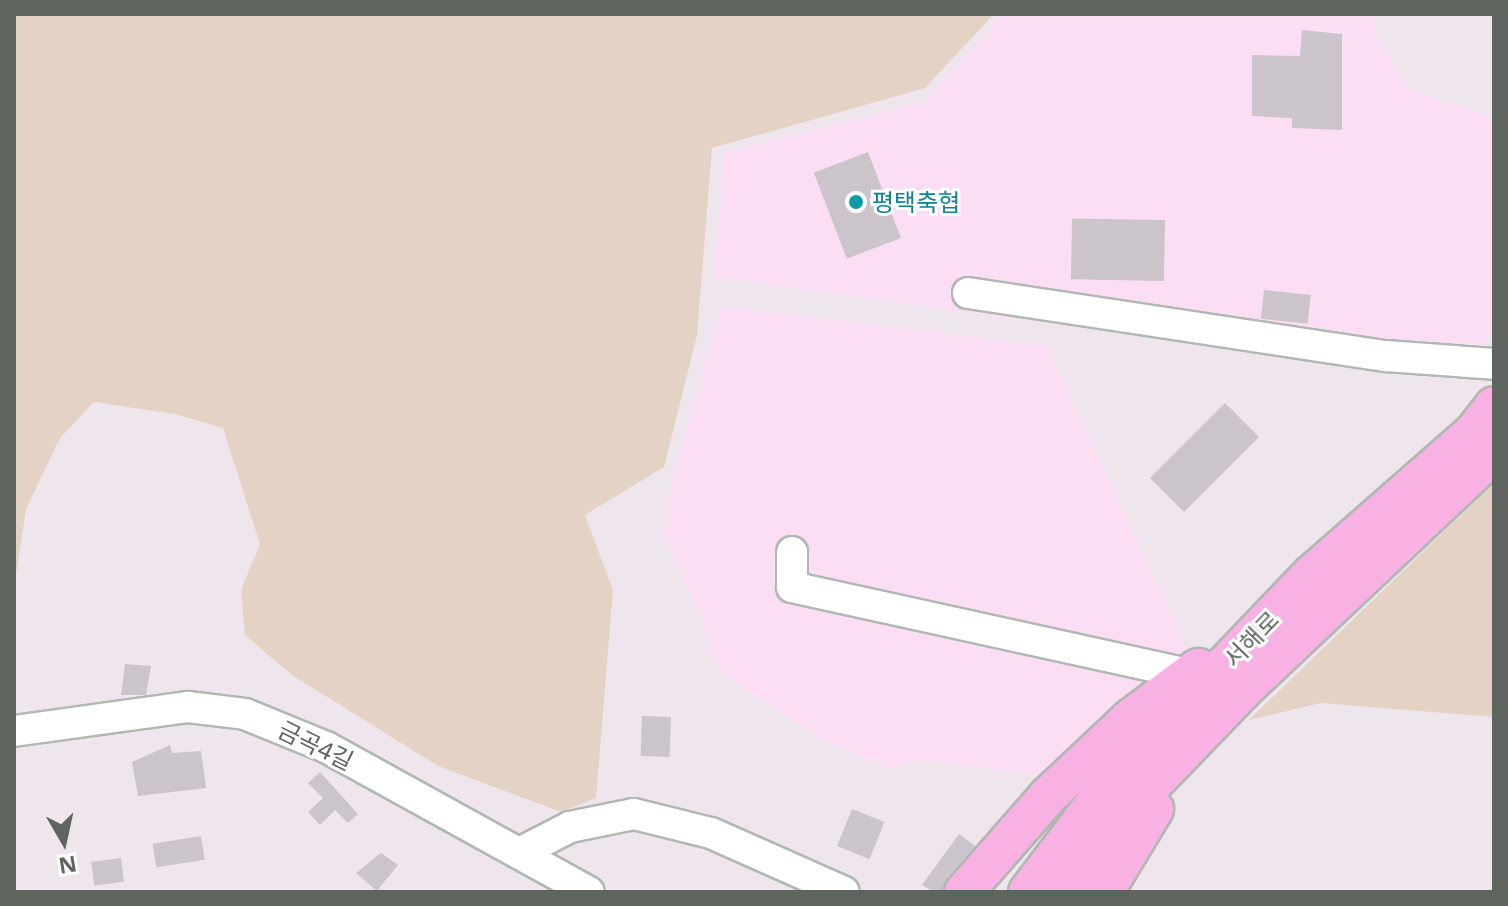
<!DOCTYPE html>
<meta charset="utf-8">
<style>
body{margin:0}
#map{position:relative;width:1508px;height:906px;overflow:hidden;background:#eee6ec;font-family:"Noto Sans","Noto Sans KR",sans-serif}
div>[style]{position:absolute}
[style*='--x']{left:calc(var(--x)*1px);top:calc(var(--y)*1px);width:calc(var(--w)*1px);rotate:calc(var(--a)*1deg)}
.commercial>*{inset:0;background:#fbdef4}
.green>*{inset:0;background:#e4d3c4}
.building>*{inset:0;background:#ccc4cb;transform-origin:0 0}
.roads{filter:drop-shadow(2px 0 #b1b7b2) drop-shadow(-2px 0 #b1b7b2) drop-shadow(0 2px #b1b7b2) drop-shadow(0 -2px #b1b7b2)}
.minor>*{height:30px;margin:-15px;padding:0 15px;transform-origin:15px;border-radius:15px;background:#fff}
.major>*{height:38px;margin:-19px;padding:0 19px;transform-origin:19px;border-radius:19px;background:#f8b1e2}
.dots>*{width:22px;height:22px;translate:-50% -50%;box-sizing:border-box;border:4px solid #fff;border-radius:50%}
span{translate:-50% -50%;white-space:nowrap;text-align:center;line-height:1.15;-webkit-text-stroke:6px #fff;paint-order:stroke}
.culture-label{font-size:24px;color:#0d838f}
.left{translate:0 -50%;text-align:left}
.street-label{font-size:24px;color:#5d655e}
.frame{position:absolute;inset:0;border:16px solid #5d655e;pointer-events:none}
.north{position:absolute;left:24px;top:802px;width:80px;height:80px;-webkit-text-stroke:6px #fff;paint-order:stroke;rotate:171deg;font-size:22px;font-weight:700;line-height:32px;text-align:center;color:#5d655e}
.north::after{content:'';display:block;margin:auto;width:28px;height:36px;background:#5d655e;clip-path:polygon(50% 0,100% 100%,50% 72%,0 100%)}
</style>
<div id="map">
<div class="commercial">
<i style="clip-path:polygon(1005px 14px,1374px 14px,1376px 37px,1410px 90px,1487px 115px,1494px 135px,1494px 326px,1486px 340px,1465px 366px,1392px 371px,714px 277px,725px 152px,924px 102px)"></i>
<i style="clip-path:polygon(721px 306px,1047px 346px,1190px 655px,1043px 776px,920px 760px,891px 769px,822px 739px,739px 685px,717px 667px,706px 628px,663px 533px,671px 487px)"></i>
</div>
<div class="green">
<i style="clip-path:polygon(14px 14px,994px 14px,925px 88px,712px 148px,697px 335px,664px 467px,585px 515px,613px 590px,596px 798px,561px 812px,438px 766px,292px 675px,245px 635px,241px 590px,260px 544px,223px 428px,175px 414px,94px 402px,60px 438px,26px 509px,14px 589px)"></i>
<i style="clip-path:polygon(1494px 483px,1494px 717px,1321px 703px,1249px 720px)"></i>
</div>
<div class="building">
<i style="clip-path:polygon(1302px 30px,1342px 34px,1342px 130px,1292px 128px,1292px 118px,1252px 116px,1252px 55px,1300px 56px)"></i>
<i style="left:868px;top:152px;width:92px;height:58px;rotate:69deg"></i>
<i style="left:1165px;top:220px;width:61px;height:93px;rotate:91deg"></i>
<i style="left:1264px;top:290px;width:47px;height:29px;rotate:6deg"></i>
<i style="left:1225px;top:403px;width:48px;height:106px;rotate:45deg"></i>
<i style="clip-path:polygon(125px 664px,151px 666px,146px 695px,121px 695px)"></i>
<i style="left:642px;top:716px;width:29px;height:40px;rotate:2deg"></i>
<i style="clip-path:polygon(170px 745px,172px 753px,201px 751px,206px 788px,138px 796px,132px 762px)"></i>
<i style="clip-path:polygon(320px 772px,358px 814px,348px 823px,335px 810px,320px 825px,308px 812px,323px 798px,308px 783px)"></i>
<i style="left:852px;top:809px;width:35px;height:40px;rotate:22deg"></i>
<i style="clip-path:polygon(959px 834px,975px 846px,947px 878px,943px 892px,934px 892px,922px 885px)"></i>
<i style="left:201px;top:836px;width:24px;height:49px;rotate:81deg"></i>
<i style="clip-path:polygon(381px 853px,398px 865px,377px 891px,356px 873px)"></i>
<i style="left:121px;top:858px;width:24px;height:30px;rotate:83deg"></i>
</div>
<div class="roads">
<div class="minor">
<i style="--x:968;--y:293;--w:423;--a:8.6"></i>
<i style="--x:1386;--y:356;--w:108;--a:4.2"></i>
<i style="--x:792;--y:552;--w:35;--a:90"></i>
<i style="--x:792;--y:587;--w:404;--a:12.4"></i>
<i style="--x:14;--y:731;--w:176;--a:-7.9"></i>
<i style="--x:188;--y:707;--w:57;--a:7"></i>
<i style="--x:245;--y:714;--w:87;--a:22.2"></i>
<i style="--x:326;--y:747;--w:300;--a:28.9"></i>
<i style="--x:519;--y:853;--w:57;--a:-27"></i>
<i style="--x:570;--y:827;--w:65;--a:-11.5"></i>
<i style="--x:634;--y:814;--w:79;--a:13.9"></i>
<i style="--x:711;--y:833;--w:145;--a:23.9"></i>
</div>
<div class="major">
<i style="--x:964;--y:892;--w:128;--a:-48.8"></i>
<i style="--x:1048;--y:796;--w:114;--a:-43.2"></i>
<i style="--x:1131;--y:718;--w:84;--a:-36.7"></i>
<i style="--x:1028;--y:892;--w:113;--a:-52.9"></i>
<i style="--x:1096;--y:802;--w:122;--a:-47"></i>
<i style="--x:1179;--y:713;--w:192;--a:-46.3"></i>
<i style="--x:1312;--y:574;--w:215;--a:-41.2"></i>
<i style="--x:1474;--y:432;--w:33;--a:-52"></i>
<i style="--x:1063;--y:892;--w:110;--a:-51.7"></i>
<i style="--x:1131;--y:806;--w:164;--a:-46"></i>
<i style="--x:1245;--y:688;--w:342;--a:-43.3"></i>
<i style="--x:1104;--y:892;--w:97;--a:-58.9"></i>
</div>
</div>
<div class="dots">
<i style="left:856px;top:202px;background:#0f9aa8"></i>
</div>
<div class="culture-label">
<span class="left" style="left:872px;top:202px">평택축협</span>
</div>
<div class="street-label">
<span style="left:1251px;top:639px;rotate:-46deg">서해로</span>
<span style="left:316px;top:745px;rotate:26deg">금곡4길</span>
</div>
<div class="frame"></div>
<div class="north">N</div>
</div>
